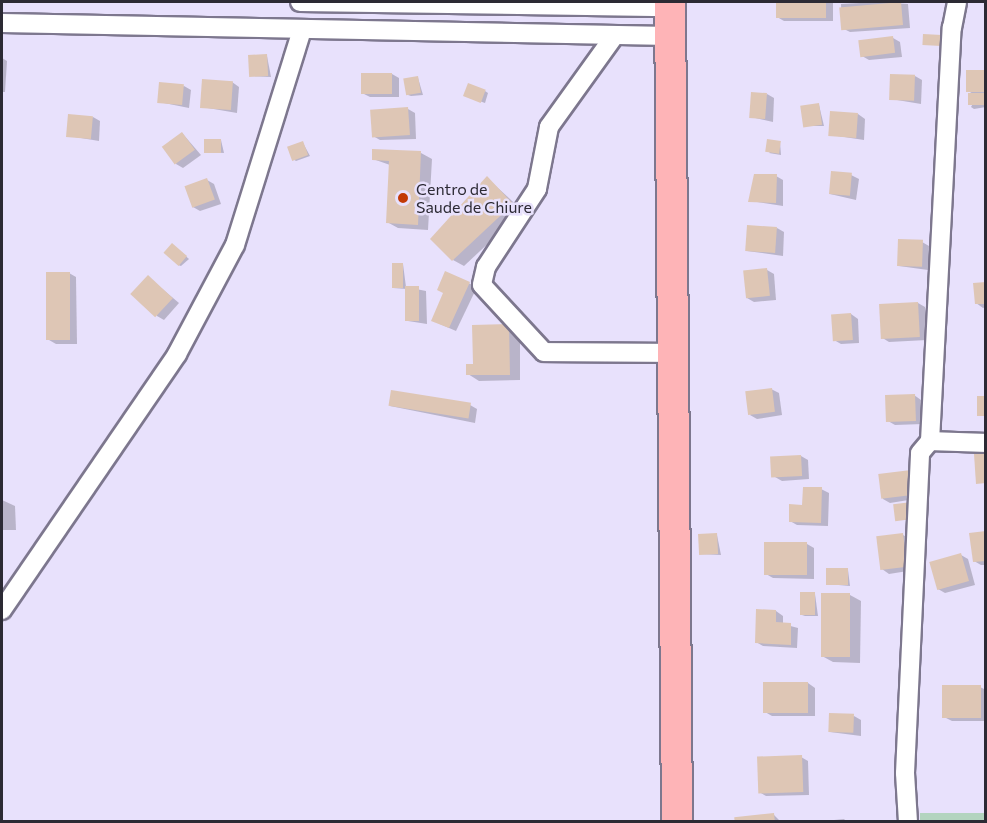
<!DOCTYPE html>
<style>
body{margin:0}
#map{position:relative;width:987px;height:823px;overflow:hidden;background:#e8e1fc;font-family:Commissioner,sans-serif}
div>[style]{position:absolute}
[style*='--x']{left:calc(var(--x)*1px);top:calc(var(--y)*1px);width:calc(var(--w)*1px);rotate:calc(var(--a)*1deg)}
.green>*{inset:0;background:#b3d4bf;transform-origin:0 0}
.shadow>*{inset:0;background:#0003}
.building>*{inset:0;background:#dec6b5;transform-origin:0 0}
.roads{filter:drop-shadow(2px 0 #7d778e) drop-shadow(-2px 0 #7d778e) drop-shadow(0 2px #7d778e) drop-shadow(0 -2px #7d778e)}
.minor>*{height:18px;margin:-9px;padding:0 9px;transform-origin:9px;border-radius:9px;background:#fff}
.trunk>*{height:30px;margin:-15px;padding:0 15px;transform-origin:15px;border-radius:15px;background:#feb4b7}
.dots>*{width:16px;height:16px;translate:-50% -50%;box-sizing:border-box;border:3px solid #e8e1fc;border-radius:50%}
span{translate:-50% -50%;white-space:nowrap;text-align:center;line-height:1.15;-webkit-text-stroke:5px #e8e1fc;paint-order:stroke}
.poi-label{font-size:16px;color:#2c2a34}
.left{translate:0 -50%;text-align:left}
.frame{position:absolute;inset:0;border:3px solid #2c2a34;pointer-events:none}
</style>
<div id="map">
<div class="green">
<i style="left:920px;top:813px;width:65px;height:8px"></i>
</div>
<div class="shadow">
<i style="clip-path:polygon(777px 2px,830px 2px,833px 3px,833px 21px,784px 21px,777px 17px)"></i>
<i style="clip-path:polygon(878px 2px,908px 4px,910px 28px,850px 32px,842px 28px,841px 4px)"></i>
<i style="clip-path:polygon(893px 38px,900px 42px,902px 57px,869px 60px,862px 56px)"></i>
<i style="clip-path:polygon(267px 56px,271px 77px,251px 76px)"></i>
<i style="clip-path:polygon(2px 58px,7px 61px,5px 92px,2px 92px)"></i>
<i style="clip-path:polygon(986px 72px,986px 107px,974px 109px,971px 107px,977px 96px,968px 91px)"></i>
<i style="clip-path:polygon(392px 74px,399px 78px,399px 97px,370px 97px,362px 93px)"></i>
<i style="clip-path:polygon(915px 76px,922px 80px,921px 104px,891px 99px)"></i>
<i style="clip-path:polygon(418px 78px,423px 95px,411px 96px,408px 95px)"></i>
<i style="clip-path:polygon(232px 82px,239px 87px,237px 113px,202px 107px)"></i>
<i style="clip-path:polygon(184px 86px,191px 90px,189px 108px,159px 102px)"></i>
<i style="clip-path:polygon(485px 91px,488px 93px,485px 103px,468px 97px)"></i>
<i style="clip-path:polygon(767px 94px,774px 98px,773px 122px,751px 117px)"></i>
<i style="clip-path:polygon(819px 105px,824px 126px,803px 126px)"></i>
<i style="clip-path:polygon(408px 109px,415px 113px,416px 139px,380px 140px,373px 136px)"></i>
<i style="clip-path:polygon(858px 114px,865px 119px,864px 140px,831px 135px)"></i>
<i style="clip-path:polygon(93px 117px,100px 121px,99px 141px,69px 136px)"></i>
<i style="clip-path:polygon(182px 133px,201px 155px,183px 168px,176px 164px)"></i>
<i style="clip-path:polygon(221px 140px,224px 153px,206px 152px)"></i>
<i style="clip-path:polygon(303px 143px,310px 156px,296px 161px,293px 159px)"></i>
<i style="clip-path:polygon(780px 143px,781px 155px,769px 153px)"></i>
<i style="clip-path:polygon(421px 153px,432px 159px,428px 230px,398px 228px,387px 222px,390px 165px,373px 159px)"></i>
<i style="clip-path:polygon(851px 175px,859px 179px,856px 200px,830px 194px)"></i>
<i style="clip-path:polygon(776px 176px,783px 180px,783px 206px,750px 201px)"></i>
<i style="clip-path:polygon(487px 178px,523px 211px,464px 266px,453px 260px)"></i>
<i style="clip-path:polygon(207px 180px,214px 184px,221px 204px,200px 211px,193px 207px)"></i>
<i style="clip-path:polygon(777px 228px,784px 232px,783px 256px,747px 251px)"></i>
<i style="clip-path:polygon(922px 242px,929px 246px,928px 270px,899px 266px)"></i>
<i style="clip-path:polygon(175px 247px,189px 259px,181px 266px,178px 265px)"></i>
<i style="clip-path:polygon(403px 264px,406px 287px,426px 291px,427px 324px,408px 321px,407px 289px,393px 288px)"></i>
<i style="clip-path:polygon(767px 270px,774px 274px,776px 300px,754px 302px,747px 298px)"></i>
<i style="clip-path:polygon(69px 273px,76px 277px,77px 344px,56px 344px,49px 340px)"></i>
<i style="clip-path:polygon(446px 273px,477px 287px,456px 331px,440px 324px)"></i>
<i style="clip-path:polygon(148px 277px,179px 303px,164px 320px,157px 316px)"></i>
<i style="clip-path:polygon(986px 284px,986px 307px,983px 308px,976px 303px)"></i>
<i style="clip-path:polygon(918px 303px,925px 307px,927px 340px,889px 342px,881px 337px)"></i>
<i style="clip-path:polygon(851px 314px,858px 319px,859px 343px,841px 344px,834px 340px)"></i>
<i style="clip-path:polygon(509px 326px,520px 332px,520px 380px,479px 381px,468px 374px)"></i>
<i style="clip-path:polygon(771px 389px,779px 393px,782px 415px,757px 419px,750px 415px)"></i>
<i style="clip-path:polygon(914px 395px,921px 400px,923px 424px,895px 425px,888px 421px)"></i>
<i style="clip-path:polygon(470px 405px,477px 409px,475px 423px,390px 406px)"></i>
<i style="clip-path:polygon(801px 456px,808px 460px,809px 479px,782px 481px,775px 477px)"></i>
<i style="clip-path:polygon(880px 476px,921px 498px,890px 503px,883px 499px)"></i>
<i style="clip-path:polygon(821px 489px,829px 493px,828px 526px,797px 525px,790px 521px)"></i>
<i style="clip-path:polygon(2px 500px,15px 506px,16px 530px,2px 530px)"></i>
<i style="clip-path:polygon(986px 532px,986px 565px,981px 565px,974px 561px)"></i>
<i style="clip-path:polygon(717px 535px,721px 555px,700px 554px)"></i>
<i style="clip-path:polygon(903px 535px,910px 539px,914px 570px,889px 574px,882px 569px)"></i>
<i style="clip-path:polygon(807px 544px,814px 548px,814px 579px,773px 578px,766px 574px)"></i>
<i style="clip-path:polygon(961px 555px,968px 559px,975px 585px,945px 593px,938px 589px)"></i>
<i style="clip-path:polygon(848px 570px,850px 586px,827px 584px)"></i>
<i style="clip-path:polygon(815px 594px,818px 616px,805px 616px,802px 615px)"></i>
<i style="clip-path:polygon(823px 594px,850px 595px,861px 601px,860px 663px,833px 662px,822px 656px)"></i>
<i style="clip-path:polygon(776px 611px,783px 616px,783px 624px,798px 628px,797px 648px,763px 646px,756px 642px)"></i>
<i style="clip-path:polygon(808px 683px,815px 688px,815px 716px,772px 716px,765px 712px)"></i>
<i style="clip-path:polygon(980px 687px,986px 690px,986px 721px,952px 721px,944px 717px)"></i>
<i style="clip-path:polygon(854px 716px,861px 720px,861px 736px,830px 732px)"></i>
<i style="clip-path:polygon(801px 757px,808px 761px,809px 795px,766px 796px,759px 792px)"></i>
<i style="clip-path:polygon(774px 815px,781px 822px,735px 822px)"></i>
<i style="clip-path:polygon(844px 819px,847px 822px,834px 822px,834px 820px)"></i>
</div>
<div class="building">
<i style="left:776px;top:2px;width:50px;height:16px"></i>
<i style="left:901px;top:2px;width:23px;height:62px;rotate:85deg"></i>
<i style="left:923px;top:34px;width:19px;height:11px;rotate:3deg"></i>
<i style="left:893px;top:36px;width:17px;height:35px;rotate:83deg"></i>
<i style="left:267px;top:54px;width:22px;height:19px;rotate:87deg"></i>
<i style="left:966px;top:70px;width:20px;height:22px"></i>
<i style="left:361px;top:73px;width:31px;height:21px"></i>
<i style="left:890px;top:74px;width:25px;height:26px;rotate:2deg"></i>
<i style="left:418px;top:76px;width:17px;height:15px;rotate:80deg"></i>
<i style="left:202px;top:79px;width:31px;height:29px;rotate:4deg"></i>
<i style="left:159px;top:82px;width:25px;height:21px;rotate:5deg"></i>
<i style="left:468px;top:83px;width:19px;height:14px;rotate:21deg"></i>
<i style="left:751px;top:92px;width:16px;height:26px;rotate:4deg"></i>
<i style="left:986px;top:93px;width:12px;height:18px;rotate:90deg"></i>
<i style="left:819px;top:103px;width:22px;height:19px;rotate:82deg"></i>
<i style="left:408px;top:107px;width:28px;height:38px;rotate:86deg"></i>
<i style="left:830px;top:111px;width:28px;height:25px;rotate:4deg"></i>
<i style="left:68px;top:114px;width:25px;height:23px;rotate:5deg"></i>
<i style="left:182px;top:132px;width:22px;height:25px;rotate:54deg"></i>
<i style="left:204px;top:139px;width:17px;height:14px"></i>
<i style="left:767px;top:139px;width:14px;height:13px;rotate:8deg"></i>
<i style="left:303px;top:141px;width:15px;height:17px;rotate:70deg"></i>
<i style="clip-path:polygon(372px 149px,421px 151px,418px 225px,386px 223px,389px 161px,372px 160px)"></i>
<i style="left:831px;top:171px;width:21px;height:23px;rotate:5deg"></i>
<i style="clip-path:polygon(754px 174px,777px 174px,776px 203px,748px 202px)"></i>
<i style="clip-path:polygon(487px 176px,513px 204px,452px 261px,430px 239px)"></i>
<i style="left:207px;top:178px;width:23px;height:24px;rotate:70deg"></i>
<i style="left:747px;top:225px;width:30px;height:26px;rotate:4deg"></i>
<i style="left:898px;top:239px;width:25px;height:27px;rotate:2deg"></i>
<i style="left:172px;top:243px;width:20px;height:13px;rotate:41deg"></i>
<i style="left:392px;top:263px;width:11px;height:25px"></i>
<i style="left:767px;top:268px;width:28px;height:24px;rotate:84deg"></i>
<i style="clip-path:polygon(445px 271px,470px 282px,449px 328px,431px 321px,443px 293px,437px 290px)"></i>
<i style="left:46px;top:272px;width:24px;height:68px"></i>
<i style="left:148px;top:275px;width:34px;height:26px;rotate:43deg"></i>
<i style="clip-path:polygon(986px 282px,986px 304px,975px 304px,973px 283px)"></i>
<i style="left:405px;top:286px;width:14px;height:35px"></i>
<i style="left:918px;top:302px;width:35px;height:39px;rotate:87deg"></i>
<i style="left:851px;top:313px;width:27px;height:20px;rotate:86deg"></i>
<i style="clip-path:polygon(509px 324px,510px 375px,466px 375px,466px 364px,473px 364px,472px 325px)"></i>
<i style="left:772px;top:388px;width:24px;height:27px;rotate:83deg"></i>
<i style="left:391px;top:390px;width:81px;height:16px;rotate:9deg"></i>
<i style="left:915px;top:394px;width:27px;height:30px;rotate:88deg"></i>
<i style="left:977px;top:396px;width:9px;height:20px"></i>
<i style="clip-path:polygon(986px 453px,986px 483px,976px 484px,974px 454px)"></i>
<i style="left:801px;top:455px;width:21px;height:31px;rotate:87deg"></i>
<i style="left:911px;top:470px;width:25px;height:33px;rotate:83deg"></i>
<i style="clip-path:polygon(803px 487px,822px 487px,821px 523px,789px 522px,789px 504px,802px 505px)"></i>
<i style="left:912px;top:502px;width:17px;height:19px;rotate:83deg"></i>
<i style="clip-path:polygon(986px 531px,986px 561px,973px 562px,969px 533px)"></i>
<i style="left:717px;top:533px;width:21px;height:19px;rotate:87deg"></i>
<i style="left:903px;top:533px;width:34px;height:27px;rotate:83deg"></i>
<i style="left:764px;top:542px;width:43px;height:33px"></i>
<i style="left:961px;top:553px;width:29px;height:33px;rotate:74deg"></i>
<i style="left:826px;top:568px;width:22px;height:17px"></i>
<i style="left:800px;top:592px;width:15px;height:23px"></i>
<i style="left:821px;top:593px;width:29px;height:64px"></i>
<i style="clip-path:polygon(756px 609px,776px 610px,776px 622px,791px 623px,791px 645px,755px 643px)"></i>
<i style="left:763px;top:682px;width:45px;height:31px"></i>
<i style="left:942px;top:685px;width:39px;height:33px"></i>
<i style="left:829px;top:713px;width:25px;height:19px;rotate:2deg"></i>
<i style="left:802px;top:755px;width:37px;height:45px;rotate:88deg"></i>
<i style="left:774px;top:813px;width:9px;height:40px;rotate:84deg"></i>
</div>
<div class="roads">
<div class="minor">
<i style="--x:300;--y:2;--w:370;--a:0.8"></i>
<i style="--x:2;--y:23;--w:668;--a:1.11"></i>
<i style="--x:615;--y:35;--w:113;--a:125.7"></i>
<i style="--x:549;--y:127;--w:63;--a:101"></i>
<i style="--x:537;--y:189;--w:93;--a:123.2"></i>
<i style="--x:486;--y:267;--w:18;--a:103"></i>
<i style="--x:482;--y:285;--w:91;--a:47.2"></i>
<i style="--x:544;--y:352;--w:129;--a:0.4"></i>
<i style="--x:930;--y:441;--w:56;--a:2"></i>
<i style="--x:2;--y:610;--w:310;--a:-55.6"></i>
<i style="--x:177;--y:354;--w:123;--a:-62"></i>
<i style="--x:235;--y:245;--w:225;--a:-72.7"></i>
<i style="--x:908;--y:822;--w:49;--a:-93.5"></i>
<i style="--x:905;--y:773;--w:320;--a:-87.3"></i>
<i style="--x:920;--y:453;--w:16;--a:-50"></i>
<i style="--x:930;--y:441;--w:414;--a:-87"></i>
<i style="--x:952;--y:28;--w:26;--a:-79"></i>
</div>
<div class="trunk">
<i style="--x:670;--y:2;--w:820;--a:89.51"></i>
</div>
</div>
<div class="dots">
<i style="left:403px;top:198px;background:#c23a07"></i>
</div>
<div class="poi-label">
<span class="left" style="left:416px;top:198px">Centro de<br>Saude de Chiure</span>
</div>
<div class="frame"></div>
</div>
